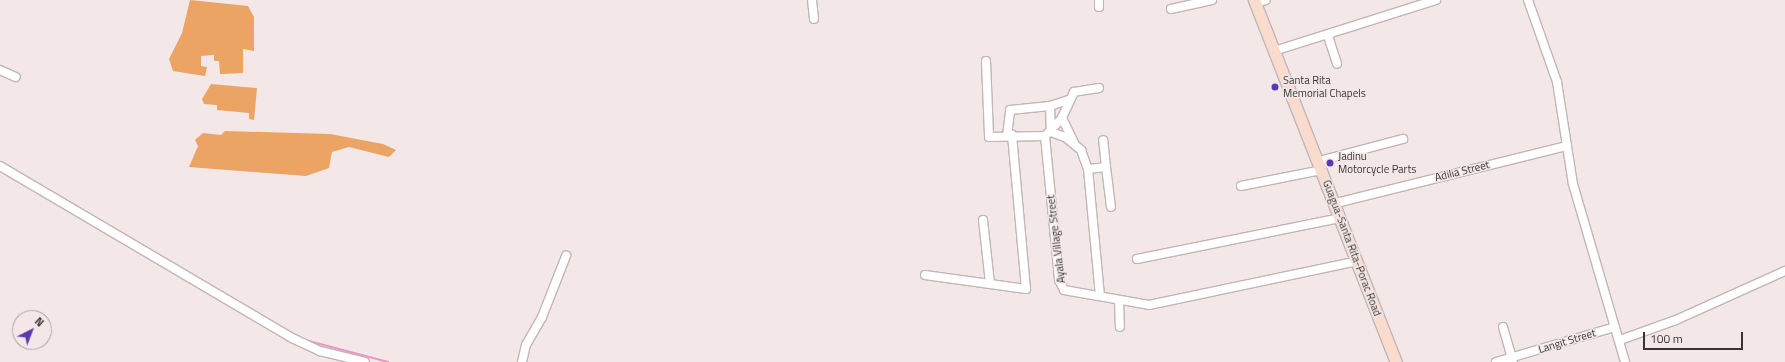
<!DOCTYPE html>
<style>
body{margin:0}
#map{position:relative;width:1785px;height:362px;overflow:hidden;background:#f3e8e7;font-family:"Titillium Web",sans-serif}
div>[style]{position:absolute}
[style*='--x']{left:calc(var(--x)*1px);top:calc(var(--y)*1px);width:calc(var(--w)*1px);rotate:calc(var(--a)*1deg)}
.forest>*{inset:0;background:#eba463}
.stream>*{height:2px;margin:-1px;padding:0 1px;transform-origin:1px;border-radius:1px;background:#eb95c3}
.roads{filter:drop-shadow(1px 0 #c1b6b5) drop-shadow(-1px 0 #c1b6b5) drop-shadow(0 1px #c1b6b5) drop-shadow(0 -1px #c1b6b5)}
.minor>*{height:8px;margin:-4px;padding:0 4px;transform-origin:4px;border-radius:4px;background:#fff}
.secondary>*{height:11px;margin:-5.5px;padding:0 5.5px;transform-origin:5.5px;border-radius:5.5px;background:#fadccf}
.dots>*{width:11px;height:11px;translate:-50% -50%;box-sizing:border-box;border:2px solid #f3e8e7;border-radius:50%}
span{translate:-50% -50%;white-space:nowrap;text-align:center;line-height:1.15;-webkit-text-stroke:3px #f3e8e7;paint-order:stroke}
.poi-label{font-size:11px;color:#393534}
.left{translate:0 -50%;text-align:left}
.street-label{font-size:11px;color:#393534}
.north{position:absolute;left:12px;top:310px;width:40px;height:40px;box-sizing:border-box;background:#f3e8e7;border:1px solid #a9a09f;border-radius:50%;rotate:42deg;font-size:11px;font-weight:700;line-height:16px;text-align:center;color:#393534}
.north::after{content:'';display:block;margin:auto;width:14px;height:18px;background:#5b39b1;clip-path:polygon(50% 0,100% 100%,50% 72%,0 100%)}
.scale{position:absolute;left:1643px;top:332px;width:100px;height:18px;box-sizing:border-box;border:2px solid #393534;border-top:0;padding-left:5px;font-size:12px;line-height:14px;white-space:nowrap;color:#393534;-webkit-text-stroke:3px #f3e8e7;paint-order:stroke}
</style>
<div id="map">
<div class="forest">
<i style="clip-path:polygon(190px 0,248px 6px,254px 17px,254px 51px,243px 49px,243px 73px,220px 74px,219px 61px,214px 61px,214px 55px,201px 56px,201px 66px,207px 67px,205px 76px,173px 71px,169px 59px,182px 33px)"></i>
<i style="clip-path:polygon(211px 84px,257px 88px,254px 120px,249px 119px,249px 113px,217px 110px,217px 105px,204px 104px,202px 99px)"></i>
<i style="clip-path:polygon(225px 131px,330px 134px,383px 144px,396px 150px,389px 157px,349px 147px,332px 152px,329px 168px,306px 176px,189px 167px,198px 146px,195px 140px,203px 133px,221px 135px)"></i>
</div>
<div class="stream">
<i style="--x:305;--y:340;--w:86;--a:14.8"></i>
</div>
<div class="roads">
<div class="minor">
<i style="--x:812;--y:0;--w:19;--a:84"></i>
<i style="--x:1099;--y:0;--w:7;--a:90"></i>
<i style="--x:1528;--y:0;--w:87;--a:70.5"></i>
<i style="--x:1557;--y:82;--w:103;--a:81.1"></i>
<i style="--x:1573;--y:184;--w:185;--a:73.7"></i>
<i style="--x:1256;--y:3;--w:10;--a:-17"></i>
<i style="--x:1171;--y:9;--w:42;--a:-12.4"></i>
<i style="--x:1328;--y:36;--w:29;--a:72"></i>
<i style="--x:1274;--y:51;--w:170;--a:-17.5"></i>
<i style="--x:986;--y:61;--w:76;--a:87.7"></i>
<i style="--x:989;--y:137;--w:56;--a:-1"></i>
<i style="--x:0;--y:70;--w:17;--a:24"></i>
<i style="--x:1099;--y:88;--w:25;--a:171"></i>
<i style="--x:1074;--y:92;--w:29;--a:115"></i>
<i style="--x:1062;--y:118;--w:25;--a:133"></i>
<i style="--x:1045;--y:136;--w:145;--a:84.4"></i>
<i style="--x:1059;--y:280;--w:11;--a:63"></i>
<i style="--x:1064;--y:290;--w:86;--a:10"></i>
<i style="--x:1149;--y:305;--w:213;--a:-11.9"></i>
<i style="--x:1050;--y:106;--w:26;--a:88"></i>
<i style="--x:1051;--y:132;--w:15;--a:20"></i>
<i style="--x:1065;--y:137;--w:21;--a:39"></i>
<i style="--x:1081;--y:150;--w:20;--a:70"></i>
<i style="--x:1088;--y:169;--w:18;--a:-6"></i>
<i style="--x:1106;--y:167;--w:27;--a:-96"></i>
<i style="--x:1062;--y:118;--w:28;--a:64"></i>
<i style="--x:1007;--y:136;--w:26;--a:-83"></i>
<i style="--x:1010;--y:110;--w:40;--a:-5.7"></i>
<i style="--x:1050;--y:106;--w:20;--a:-18"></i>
<i style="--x:1319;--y:161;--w:87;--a:-14.7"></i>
<i style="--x:0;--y:166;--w:339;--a:30.5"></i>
<i style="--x:292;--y:338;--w:31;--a:25"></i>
<i style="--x:320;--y:351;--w:46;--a:13.7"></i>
<i style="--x:1106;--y:167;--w:40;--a:82.9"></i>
<i style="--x:1088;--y:169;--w:127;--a:84.6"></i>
<i style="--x:1241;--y:186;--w:83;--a:-11.2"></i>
<i style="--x:1336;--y:203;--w:237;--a:-13.9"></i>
<i style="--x:983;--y:220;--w:63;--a:83.7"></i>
<i style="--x:1137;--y:259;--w:208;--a:-11.4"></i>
<i style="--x:925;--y:275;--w:102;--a:7.9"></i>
<i style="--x:1026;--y:289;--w:155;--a:-95.2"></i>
<i style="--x:1119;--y:301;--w:26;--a:88"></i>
<i style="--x:1503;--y:327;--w:35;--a:74"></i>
<i style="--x:1620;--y:340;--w:59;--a:-19.7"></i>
<i style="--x:1676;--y:320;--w:120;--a:-24.2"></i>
<i style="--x:522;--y:362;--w:17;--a:-77"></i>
<i style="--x:526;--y:345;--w:32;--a:-60"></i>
<i style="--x:542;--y:317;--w:66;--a:-68.5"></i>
<i style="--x:1496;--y:362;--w:124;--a:-16.4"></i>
</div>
<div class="secondary">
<i style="--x:1254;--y:0;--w:389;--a:68.6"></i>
</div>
</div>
<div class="dots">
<i style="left:1275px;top:87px;background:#5b39b1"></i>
<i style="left:1330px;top:163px;background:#5b39b1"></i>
</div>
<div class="poi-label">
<span class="left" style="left:1283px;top:87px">Santa Rita<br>Memorial Chapels</span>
<span class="left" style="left:1338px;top:163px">Jadinu<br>Motorcycle Parts</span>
</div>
<div class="street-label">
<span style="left:1462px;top:171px;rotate:-14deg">Adilia Street</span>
<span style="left:1056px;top:239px;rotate:-97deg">Ayala Village Street</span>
<span style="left:1352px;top:248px;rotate:69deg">Guagua-Santa Rita-Porac Road</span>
<span style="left:1567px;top:341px;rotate:-17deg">Langit Street</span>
</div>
<div class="north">N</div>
<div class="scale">100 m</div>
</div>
